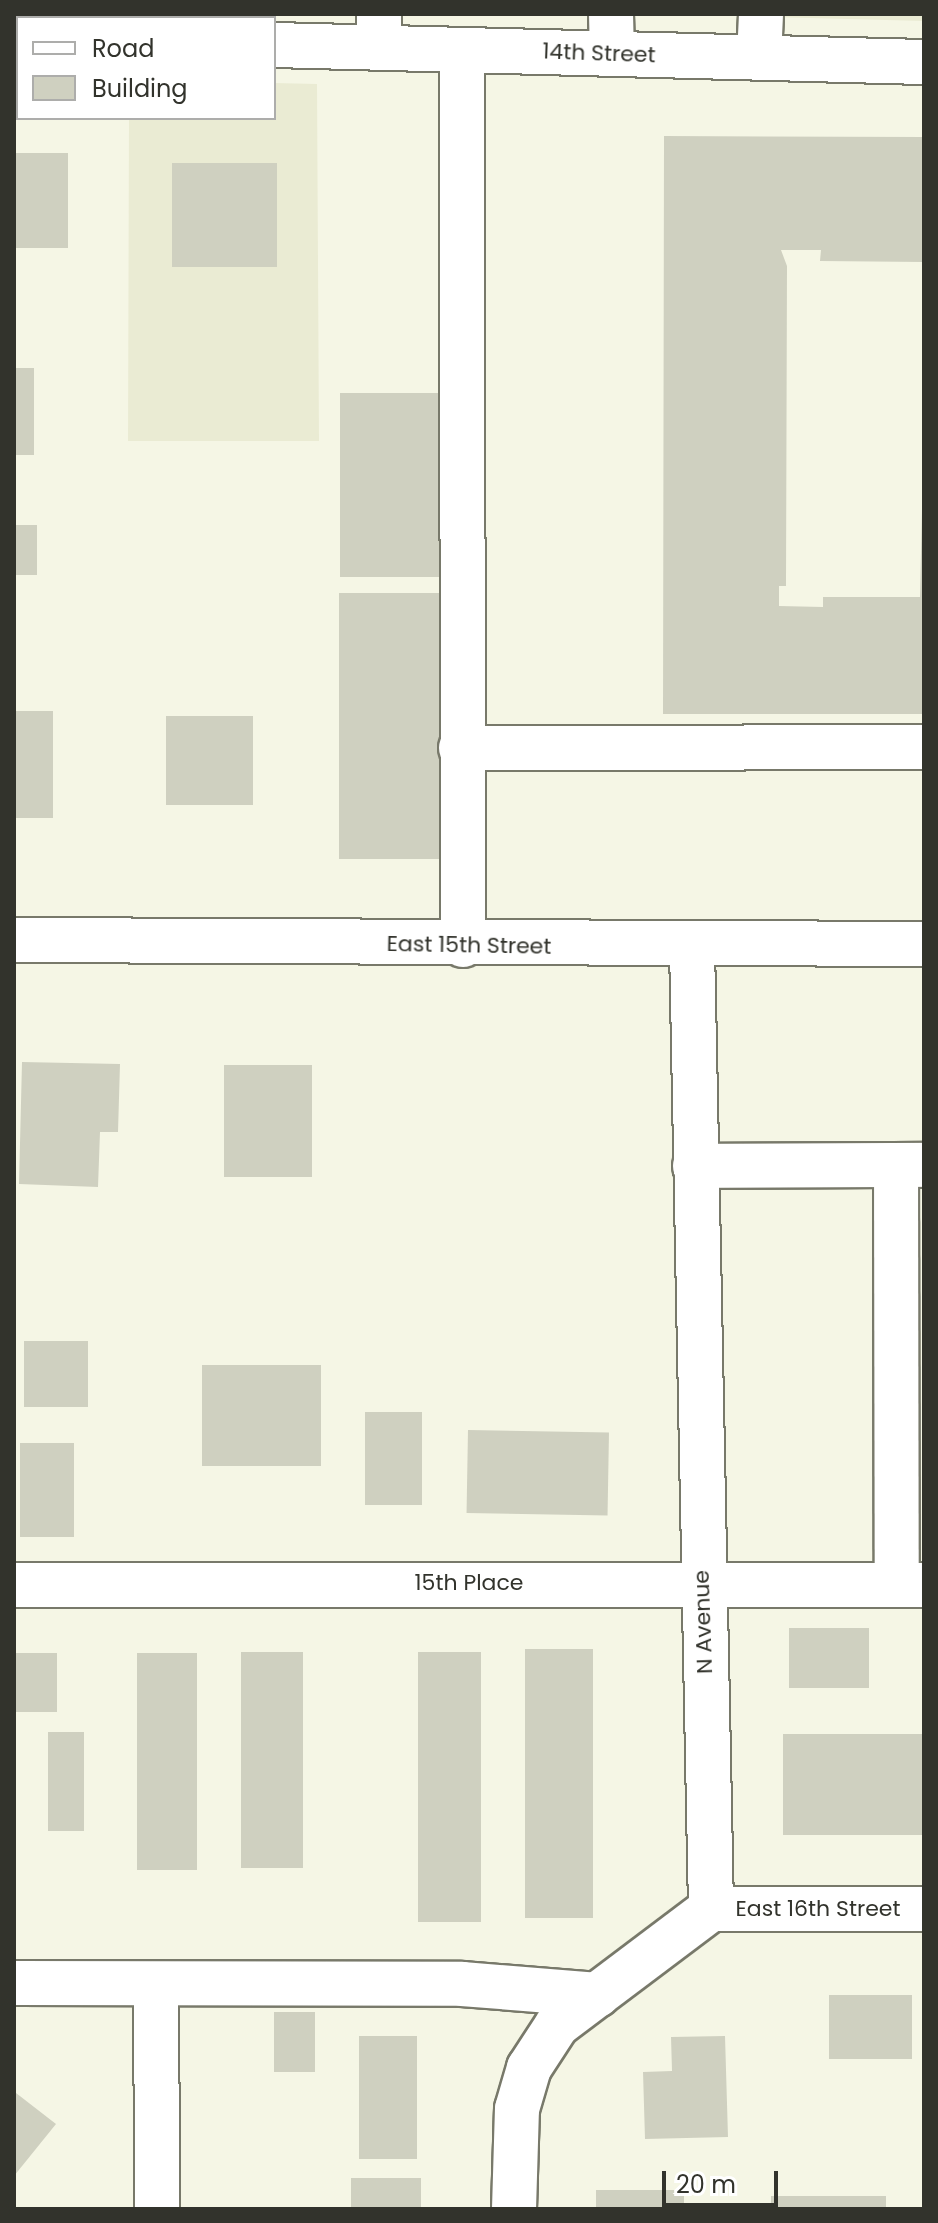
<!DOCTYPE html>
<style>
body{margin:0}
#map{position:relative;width:938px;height:2223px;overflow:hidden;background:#f5f6e5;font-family:Poppins,sans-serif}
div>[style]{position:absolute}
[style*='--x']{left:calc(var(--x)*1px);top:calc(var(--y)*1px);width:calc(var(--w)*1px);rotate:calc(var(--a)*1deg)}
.built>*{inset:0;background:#eaebd3}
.building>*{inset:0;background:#cfd0c0;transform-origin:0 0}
.roads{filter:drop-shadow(2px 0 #78796a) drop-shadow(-2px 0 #78796a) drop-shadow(0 2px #78796a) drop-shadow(0 -2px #78796a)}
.minor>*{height:44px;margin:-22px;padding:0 22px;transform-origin:22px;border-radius:22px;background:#fff}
.major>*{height:44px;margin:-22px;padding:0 22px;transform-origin:22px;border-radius:22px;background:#fff}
span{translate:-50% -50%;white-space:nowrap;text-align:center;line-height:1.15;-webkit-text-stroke:7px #fff;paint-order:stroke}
.street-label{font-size:22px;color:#32332c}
.frame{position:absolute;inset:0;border:16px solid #32332c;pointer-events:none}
.legend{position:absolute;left:16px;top:16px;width:260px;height:104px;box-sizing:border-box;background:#fff;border:2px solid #adadab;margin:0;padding:10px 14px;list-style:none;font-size:24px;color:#32332c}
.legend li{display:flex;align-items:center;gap:16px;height:40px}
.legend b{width:40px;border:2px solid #adadab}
.scale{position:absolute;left:662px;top:2171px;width:116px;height:36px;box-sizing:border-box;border:4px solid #32332c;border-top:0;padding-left:10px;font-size:24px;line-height:28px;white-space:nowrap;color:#32332c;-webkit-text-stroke:6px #fff;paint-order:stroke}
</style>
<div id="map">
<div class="built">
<i style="clip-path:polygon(664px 14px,924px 14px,924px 21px)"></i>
<i style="clip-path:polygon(274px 83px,317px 84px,319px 441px,128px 441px,129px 118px,274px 118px)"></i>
</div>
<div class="building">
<i style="clip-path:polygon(664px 136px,924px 137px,924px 262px,820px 261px,821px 250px,781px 250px,787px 266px,786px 586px,779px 586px,779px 606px,823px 607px,823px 597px,920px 597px,924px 419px,924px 714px,663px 714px)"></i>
<i style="left:14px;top:153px;width:54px;height:95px"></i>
<i style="left:172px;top:163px;width:105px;height:104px"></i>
<i style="left:14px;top:368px;width:20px;height:87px"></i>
<i style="left:340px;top:393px;width:104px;height:184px"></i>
<i style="left:14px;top:525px;width:23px;height:50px"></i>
<i style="left:339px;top:593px;width:106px;height:266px"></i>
<i style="left:14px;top:711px;width:39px;height:107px"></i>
<i style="left:166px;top:716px;width:87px;height:89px"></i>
<i style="clip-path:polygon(22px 1062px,120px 1064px,118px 1132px,100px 1132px,98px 1187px,19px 1184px)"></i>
<i style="left:224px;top:1065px;width:88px;height:112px"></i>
<i style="left:24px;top:1341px;width:64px;height:66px"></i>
<i style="left:202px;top:1365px;width:119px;height:101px"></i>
<i style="left:365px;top:1412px;width:57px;height:93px"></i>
<i style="left:468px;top:1430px;width:141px;height:83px;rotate:1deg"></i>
<i style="left:20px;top:1443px;width:54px;height:94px"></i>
<i style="left:789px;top:1628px;width:80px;height:60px"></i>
<i style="left:525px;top:1649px;width:68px;height:269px"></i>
<i style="left:241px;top:1652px;width:62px;height:216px"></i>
<i style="left:418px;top:1652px;width:63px;height:270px"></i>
<i style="left:14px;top:1653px;width:43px;height:59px"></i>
<i style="left:137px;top:1653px;width:60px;height:217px"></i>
<i style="left:48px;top:1732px;width:36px;height:99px"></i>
<i style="left:783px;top:1734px;width:141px;height:101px"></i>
<i style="left:829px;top:1995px;width:83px;height:64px"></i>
<i style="left:274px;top:2012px;width:41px;height:60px"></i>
<i style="left:359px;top:2036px;width:58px;height:123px"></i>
<i style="clip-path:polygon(725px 2036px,728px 2137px,645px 2139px,643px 2072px,672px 2071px,671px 2037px)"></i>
<i style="clip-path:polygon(16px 2093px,56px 2124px,14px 2176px,14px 2095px)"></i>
<i style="left:351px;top:2178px;width:70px;height:31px"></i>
<i style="left:596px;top:2190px;width:88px;height:19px"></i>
<i style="left:771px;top:2196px;width:115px;height:13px"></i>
</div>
<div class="roads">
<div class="minor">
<i style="--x:379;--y:14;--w:34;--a:90"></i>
<i style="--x:611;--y:14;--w:40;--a:88.6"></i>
<i style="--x:71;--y:18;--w:4;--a:-90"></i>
<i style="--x:462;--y:50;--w:895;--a:89.94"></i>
<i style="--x:759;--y:57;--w:43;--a:-87.3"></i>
<i style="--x:461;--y:748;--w:463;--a:-0.1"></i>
<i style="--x:14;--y:940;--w:910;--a:0.25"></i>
<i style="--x:896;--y:1165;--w:420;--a:89.9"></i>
<i style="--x:695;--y:1166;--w:229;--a:-0.3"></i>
<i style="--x:14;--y:1585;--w:910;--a:0"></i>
<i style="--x:711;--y:1909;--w:213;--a:0"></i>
<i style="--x:14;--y:1983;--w:448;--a:0.1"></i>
<i style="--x:462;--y:1984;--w:136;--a:4.6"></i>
<i style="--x:156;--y:1986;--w:223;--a:89.7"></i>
<i style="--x:514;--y:2209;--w:100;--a:-88.3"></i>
<i style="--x:517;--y:2109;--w:43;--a:-73.7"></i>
<i style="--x:529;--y:2068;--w:51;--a:-56.9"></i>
<i style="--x:557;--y:2025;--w:193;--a:-37"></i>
<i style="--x:711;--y:1909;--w:962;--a:-91.13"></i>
</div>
<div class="major">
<i style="--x:14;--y:38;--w:4;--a:0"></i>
<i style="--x:274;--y:45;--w:650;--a:1.5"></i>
</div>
</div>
<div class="street-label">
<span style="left:599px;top:53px;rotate:2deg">14th Street</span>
<span style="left:469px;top:945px;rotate:1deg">East 15th Street</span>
<span style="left:469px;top:1583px">15th Place</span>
<span style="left:703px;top:1622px;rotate:-92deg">N Avenue</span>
<span style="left:818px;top:1909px">East 16th Street</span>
</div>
<div class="frame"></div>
<ul class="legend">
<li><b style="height:10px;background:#fff"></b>Road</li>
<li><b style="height:22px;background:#cfd0c0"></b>Building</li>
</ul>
<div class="scale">20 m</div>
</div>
